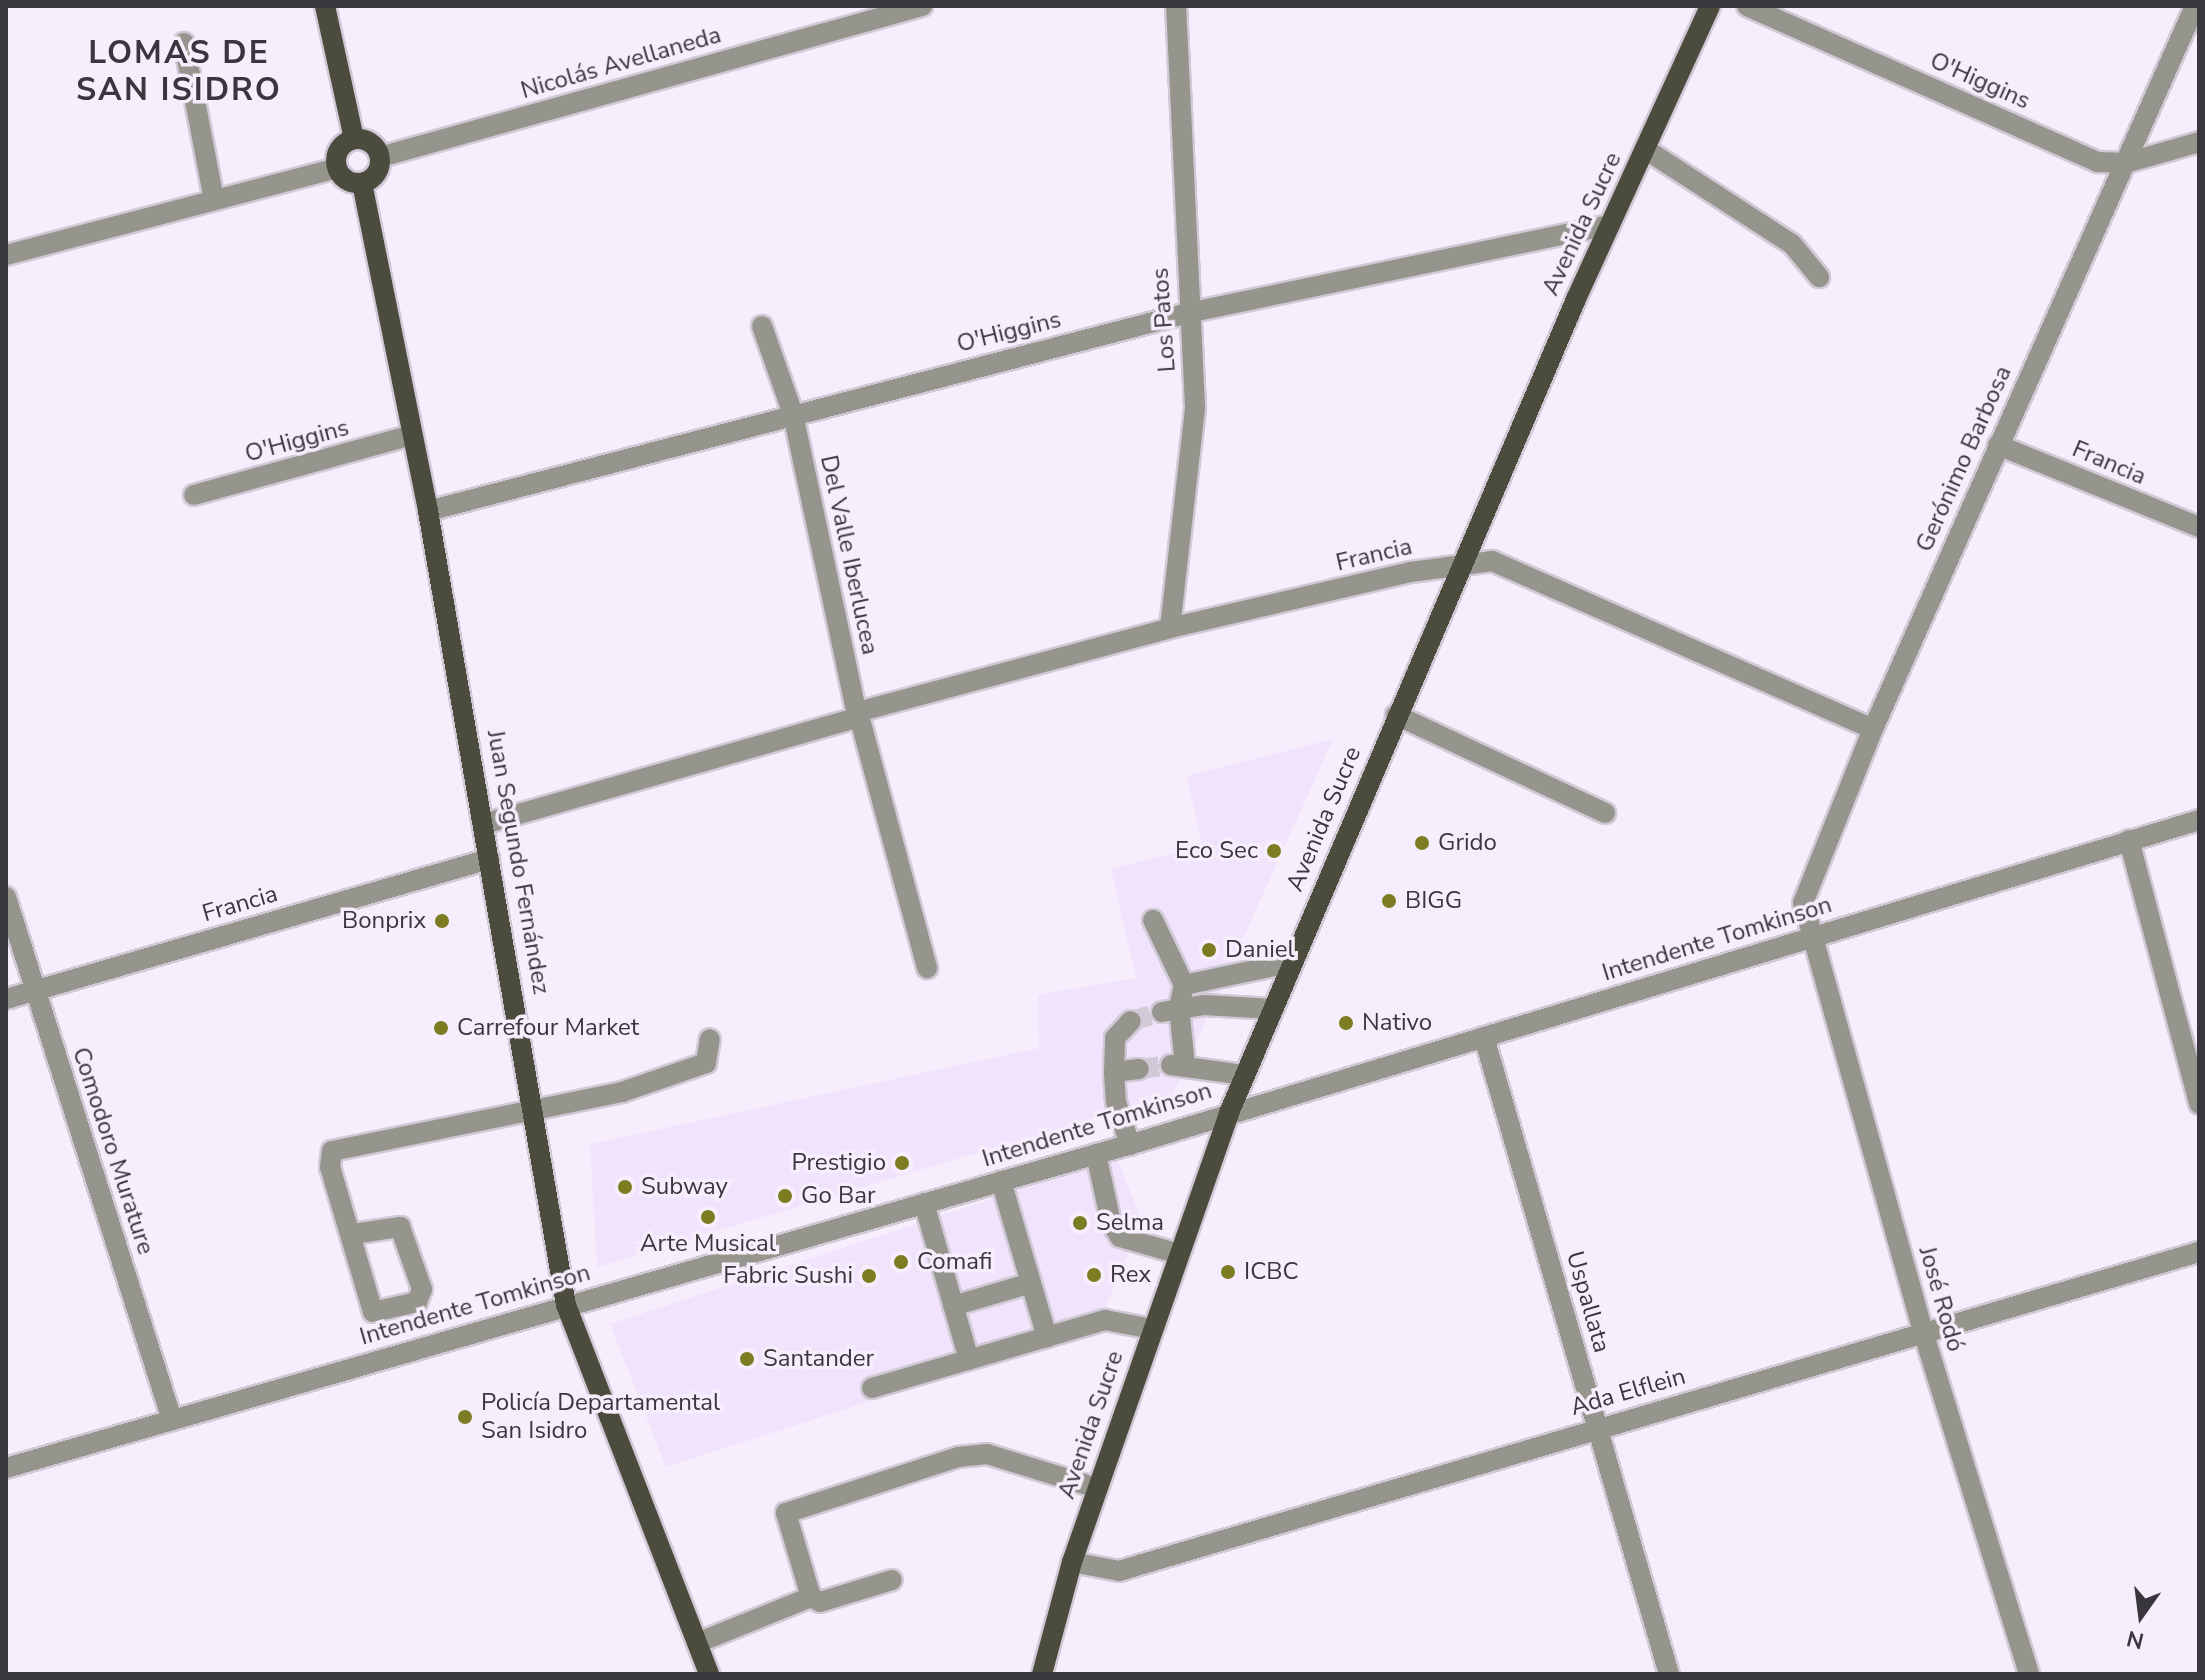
<!DOCTYPE html>
<meta charset="utf-8">
<style>
body{margin:0}
#map{position:relative;width:2205px;height:1680px;overflow:hidden;background:#f6eefc;font-family:"Nunito Sans",sans-serif}
div>[style]{position:absolute}
[style*='--x']{left:calc(var(--x)*1px);top:calc(var(--y)*1px);width:calc(var(--w)*1px);rotate:calc(var(--a)*1deg)}
.built>*{inset:0;background:#f1e3fc}
.minor-tunnel>*{height:20px;margin-top:-10px;transform-origin:0;background:repeating-linear-gradient(90deg,#d0c9d6 0 20px,transparent 0 30px)}
.roads{filter:drop-shadow(2px 0 #d0c9d6) drop-shadow(-2px 0 #d0c9d6) drop-shadow(0 2px #d0c9d6) drop-shadow(0 -2px #d0c9d6)}
.minor>*{height:20px;margin:-10px;padding:0 10px;transform-origin:10px;border-radius:10px;background:#95958d}
.major>*{height:20px;margin:-10px;padding:0 10px;transform-origin:10px;border-radius:10px;background:#4b4b3e}
.major>.ring{margin:-10px;padding:0;box-sizing:content-box;background:none;border:20px solid #4b4b3e;border-radius:50%}
.dots>*{width:22px;height:22px;translate:-50% -50%;box-sizing:border-box;border:4px solid #f6eefc;border-radius:50%}
span{translate:-50% -50%;white-space:nowrap;text-align:center;line-height:1.15;-webkit-text-stroke:7px #f6eefc;paint-order:stroke}
.street-label{font-size:24px;color:#3a363d}
.poi-label{font-size:24px;color:#3a363d}
.left{translate:0 -50%;text-align:left}
.right{translate:-100% -50%;text-align:right}
.district-label{font-size:32px;color:#3a363d;font-weight:700;letter-spacing:2px}
.frame{position:absolute;inset:0;border:8px solid #3a363d;pointer-events:none}
.north{position:absolute;left:2101px;top:1576px;width:80px;height:80px;-webkit-text-stroke:6px #f6eefc;paint-order:stroke;rotate:194deg;font-size:22px;font-weight:700;line-height:32px;text-align:center;color:#3a363d}
.north::after{content:'';display:block;margin:auto;width:28px;height:36px;background:#3a363d;clip-path:polygon(50% 0,100% 100%,50% 72%,0 100%)}
</style>
<div id="map">
<div class="built">
<i style="clip-path:polygon(1333px 739px,1173px 1094px,597px 1267px,590px 1144px,1039px 1048px,1038px 995px,1136px 978px,1111px 869px,1202px 846px,1187px 776px)"></i>
<i style="clip-path:polygon(1117px 1158px,1142px 1221px,1097px 1328px,666px 1467px,610px 1324px)"></i>
</div>
<div class="minor-tunnel">
<i style="--x:1131;--y:1021;--w:32;--a:-16"></i>
<i style="--x:1139;--y:1069;--w:32;--a:-7"></i>
</div>
<div class="roads">
<div class="minor">
<i style="--x:1747;--y:6;--w:384;--a:24"></i>
<i style="--x:2098;--y:162;--w:28;--a:2"></i>
<i style="--x:2126;--y:163;--w:76;--a:-16"></i>
<i style="--x:184;--y:43;--w:160;--a:79.2"></i>
<i style="--x:1645;--y:149;--w:175;--a:32.9"></i>
<i style="--x:1792;--y:244;--w:43;--a:50.7"></i>
<i style="--x:380;--y:157;--w:563;--a:-15.57"></i>
<i style="--x:6;--y:255;--w:342;--a:-14.7"></i>
<i style="--x:762;--y:326;--w:93;--a:70.6"></i>
<i style="--x:793;--y:414;--w:299;--a:78"></i>
<i style="--x:1998;--y:445;--w:217;--a:22.2"></i>
<i style="--x:194;--y:495;--w:226;--a:-15.4"></i>
<i style="--x:428;--y:511;--w:785;--a:-14.6"></i>
<i style="--x:1188;--y:313;--w:430;--a:-11.8"></i>
<i style="--x:1170;--y:628;--w:222;--a:-83.5"></i>
<i style="--x:1195;--y:407;--w:401;--a:-92.7"></i>
<i style="--x:865;--y:710;--w:316;--a:-15"></i>
<i style="--x:1170;--y:628;--w:247;--a:-13.1"></i>
<i style="--x:1411;--y:572;--w:82;--a:-7.7"></i>
<i style="--x:1492;--y:561;--w:416;--a:23.8"></i>
<i style="--x:1396;--y:715;--w:231;--a:25.1"></i>
<i style="--x:861;--y:723;--w:254;--a:74.9"></i>
<i style="--x:484;--y:824;--w:380;--a:-15.9"></i>
<i style="--x:2129;--y:840;--w:273;--a:75.1"></i>
<i style="--x:6;--y:897;--w:549;--a:72.39"></i>
<i style="--x:1153;--y:920;--w:72;--a:64.5"></i>
<i style="--x:6;--y:999;--w:503;--a:-16.16"></i>
<i style="--x:1162;--y:1012;--w:43;--a:-9.5"></i>
<i style="--x:1204;--y:1005;--w:69;--a:3.3"></i>
<i style="--x:1484;--y:1037;--w:663;--a:73.81"></i>
<i style="--x:1171;--y:1065;--w:75;--a:7.7"></i>
<i style="--x:1185;--y:1066;--w:59;--a:-95.8"></i>
<i style="--x:1179;--y:1007;--w:23;--a:-77"></i>
<i style="--x:1184;--y:985;--w:111;--a:-11.9"></i>
<i style="--x:1114;--y:1072;--w:34;--a:-88"></i>
<i style="--x:1115;--y:1038;--w:23;--a:-47"></i>
<i style="--x:1130;--y:1145;--w:45;--a:-108"></i>
<i style="--x:1116;--y:1102;--w:30;--a:-94"></i>
<i style="--x:1114;--y:1072;--w:25;--a:-7"></i>
<i style="--x:1096;--y:1154;--w:70;--a:77.6"></i>
<i style="--x:1111;--y:1222;--w:17;--a:59"></i>
<i style="--x:1120;--y:1237;--w:61;--a:16.1"></i>
<i style="--x:1001;--y:1181;--w:163;--a:73.6"></i>
<i style="--x:924;--y:1203;--w:163;--a:74"></i>
<i style="--x:353;--y:1234;--w:48;--a:-8.5"></i>
<i style="--x:400;--y:1227;--w:66;--a:70.5"></i>
<i style="--x:422;--y:1289;--w:14;--a:111"></i>
<i style="--x:417;--y:1302;--w:45;--a:167.2"></i>
<i style="--x:373;--y:1312;--w:151;--a:-106.5"></i>
<i style="--x:330;--y:1167;--w:16;--a:-83"></i>
<i style="--x:332;--y:1151;--w:296;--a:-11.5"></i>
<i style="--x:622;--y:1092;--w:89;--a:-19"></i>
<i style="--x:706;--y:1063;--w:24;--a:-81"></i>
<i style="--x:953;--y:1306;--w:81;--a:-16.4"></i>
<i style="--x:872;--y:1388;--w:243;--a:-16.3"></i>
<i style="--x:1105;--y:1320;--w:48;--a:10.8"></i>
<i style="--x:6;--y:1468;--w:1193;--a:-16.06"></i>
<i style="--x:1152;--y:1138;--w:1094;--a:-16.89"></i>
<i style="--x:1072;--y:1562;--w:48;--a:10.8"></i>
<i style="--x:1119;--y:1571;--w:1126;--a:-16.46"></i>
<i style="--x:811;--y:1597;--w:10;--a:29"></i>
<i style="--x:820;--y:1602;--w:75;--a:-17"></i>
<i style="--x:697;--y:1643;--w:123;--a:-22"></i>
<i style="--x:811;--y:1597;--w:88;--a:-106.6"></i>
<i style="--x:786;--y:1513;--w:181;--a:-18"></i>
<i style="--x:958;--y:1457;--w:29;--a:-6"></i>
<i style="--x:987;--y:1454;--w:115;--a:17.2"></i>
<i style="--x:2029;--y:1674;--w:355;--a:-107.2"></i>
<i style="--x:1924;--y:1335;--w:449;--a:-105.6"></i>
<i style="--x:1803;--y:903;--w:188;--a:-68.1"></i>
<i style="--x:1873;--y:729;--w:791;--a:-65.99"></i>
</div>
<div class="major">
<i style="--x:325;--y:6;--w:136;--a:77.7"></i>
<i class="ring" style="left:336px;top:139px;width:24px;height:24px"></i>
<i style="--x:362;--y:183;--w:335;--a:78.6"></i>
<i style="--x:428;--y:511;--w:806;--a:80.14"></i>
<i style="--x:566;--y:1305;--w:396;--a:68.8"></i>
<i style="--x:1042;--y:1674;--w:116;--a:-75"></i>
<i style="--x:1072;--y:1562;--w:476;--a:-70.7"></i>
<i style="--x:1229;--y:1113;--w:885;--a:-66.91"></i>
<i style="--x:1576;--y:299;--w:322;--a:-65.4"></i>
</div>
</div>
<div class="dots">
<i style="left:1422px;top:843px;background:#7c7c23"></i>
<i style="left:1274px;top:851px;background:#7c7c23"></i>
<i style="left:1389px;top:901px;background:#7c7c23"></i>
<i style="left:442px;top:921px;background:#7c7c23"></i>
<i style="left:1209px;top:950px;background:#7c7c23"></i>
<i style="left:1346px;top:1023px;background:#7c7c23"></i>
<i style="left:441px;top:1028px;background:#7c7c23"></i>
<i style="left:902px;top:1163px;background:#7c7c23"></i>
<i style="left:625px;top:1187px;background:#7c7c23"></i>
<i style="left:785px;top:1196px;background:#7c7c23"></i>
<i style="left:708px;top:1217px;background:#7c7c23"></i>
<i style="left:1080px;top:1223px;background:#7c7c23"></i>
<i style="left:901px;top:1262px;background:#7c7c23"></i>
<i style="left:1228px;top:1272px;background:#7c7c23"></i>
<i style="left:1094px;top:1275px;background:#7c7c23"></i>
<i style="left:869px;top:1276px;background:#7c7c23"></i>
<i style="left:747px;top:1359px;background:#7c7c23"></i>
<i style="left:465px;top:1417px;background:#7c7c23"></i>
</div>
<div class="street-label">
<span style="left:621px;top:63px;rotate:-16deg">Nicolás Avellaneda</span>
<span style="left:1980px;top:81px;rotate:24deg">O'Higgins</span>
<span style="left:1582px;top:224px;rotate:-65deg">Avenida Sucre</span>
<span style="left:1164px;top:320px;rotate:-94deg">Los Patos</span>
<span style="left:1009px;top:332px;rotate:-14deg">O'Higgins</span>
<span style="left:297px;top:441px;rotate:-15deg">O'Higgins</span>
<span style="left:1964px;top:459px;rotate:-66deg">Gerónimo Barbosa</span>
<span style="left:2109px;top:463px;rotate:23deg">Francia</span>
<span style="left:849px;top:555px;rotate:78deg">Del Valle Iberlucea</span>
<span style="left:1374px;top:555px;rotate:-13deg">Francia</span>
<span style="left:1324px;top:819px;rotate:-67deg">Avenida Sucre</span>
<span style="left:518px;top:862px;rotate:80deg">Juan Segundo Fernández</span>
<span style="left:240px;top:904px;rotate:-16deg">Francia</span>
<span style="left:1717px;top:939px;rotate:-17deg">Intendente Tomkinson</span>
<span style="left:1097px;top:1125px;rotate:-17deg">Intendente Tomkinson</span>
<span style="left:113px;top:1151px;rotate:72deg">Comodoro Murature</span>
<span style="left:1941px;top:1299px;rotate:74deg">José Rodó</span>
<span style="left:1588px;top:1302px;rotate:74deg">Uspallata</span>
<span style="left:475px;top:1305px;rotate:-16deg">Intendente Tomkinson</span>
<span style="left:1628px;top:1392px;rotate:-16deg">Ada Elflein</span>
<span style="left:1091px;top:1425px;rotate:-71deg">Avenida Sucre</span>
</div>
<div class="poi-label">
<span class="left" style="left:1438px;top:843px">Grido</span>
<span class="right" style="left:1258px;top:851px">Eco Sec</span>
<span class="left" style="left:1405px;top:901px">BIGG</span>
<span class="right" style="left:426px;top:921px">Bonprix</span>
<span class="left" style="left:1225px;top:950px">Daniel</span>
<span class="left" style="left:1362px;top:1023px">Nativo</span>
<span class="left" style="left:457px;top:1028px">Carrefour Market</span>
<span class="right" style="left:886px;top:1163px">Prestigio</span>
<span class="left" style="left:641px;top:1187px">Subway</span>
<span class="left" style="left:801px;top:1196px">Go Bar</span>
<span class="left" style="left:1096px;top:1223px">Selma</span>
<span style="left:708px;top:1244px">Arte Musical</span>
<span class="left" style="left:917px;top:1262px">Comafi</span>
<span class="left" style="left:1244px;top:1272px">ICBC</span>
<span class="left" style="left:1110px;top:1275px">Rex</span>
<span class="right" style="left:853px;top:1276px">Fabric Sushi</span>
<span class="left" style="left:763px;top:1359px">Santander</span>
<span class="left" style="left:481px;top:1417px">Policía Departamental<br>San Isidro</span>
</div>
<div class="district-label">
<span style="left:179px;top:72px">LOMAS DE<br>SAN ISIDRO</span>
</div>
<div class="frame"></div>
<div class="north">N</div>
</div>
